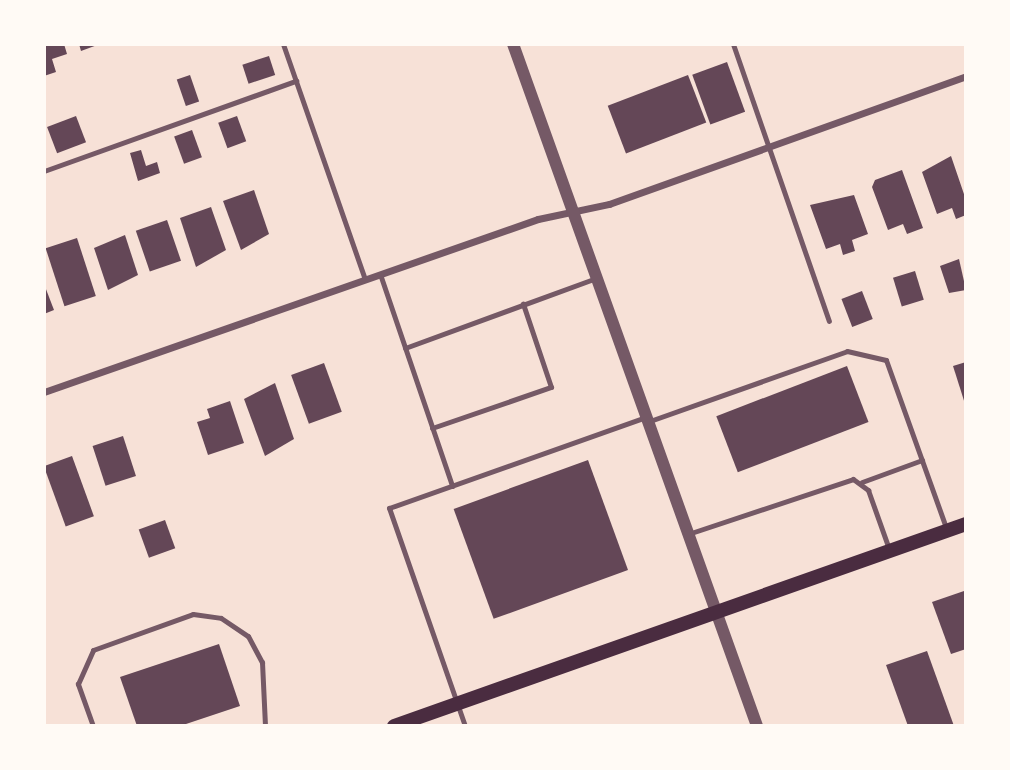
<!DOCTYPE html>
<style>
body{margin:0}
#map{position:relative;width:1010px;height:770px;overflow:hidden;background:#f7e1d7;font-family:"DejaVu Sans",sans-serif}
div>[style]{position:absolute}
[style*='--x']{left:calc(var(--x)*1px);top:calc(var(--y)*1px);width:calc(var(--w)*1px);rotate:calc(var(--a)*1deg)}
.building>*{inset:0;background:#644757;transform-origin:0 0}
.service>*{height:5px;margin:-2.5px;padding:0 2.5px;transform-origin:2.5px;border-radius:2.5px;background:#755966}
.minor>*{height:7px;margin:-3.5px;padding:0 3.5px;transform-origin:3.5px;border-radius:3.5px;background:#755966}
.tertiary>*{height:12px;margin:-6px;padding:0 6px;transform-origin:6px;border-radius:6px;background:#755966}
.secondary>*{height:14px;margin:-7px;padding:0 7px;transform-origin:7px;border-radius:7px;background:#4a2c40}
span{translate:-50% -50%;white-space:nowrap;text-align:center;line-height:1.15;-webkit-text-stroke:7px #fffaf5;paint-order:stroke}
.frame{position:absolute;inset:0;border:46px solid #fffaf5;pointer-events:none}
</style>
<div id="map">
<div class="building">
<i style="clip-path:polygon(44px 44px,64px 44px,67px 54px,52px 59px,56px 72px,44px 76px)"></i>
<i style="clip-path:polygon(79px 44px,100px 44px,81px 51px)"></i>
<i style="left:269px;top:56px;width:20px;height:28px;rotate:72deg"></i>
<i style="left:727px;top:62px;width:53px;height:37px;rotate:70deg"></i>
<i style="left:190px;top:75px;width:28px;height:14px;rotate:71deg"></i>
<i style="left:688px;top:75px;width:51px;height:86px;rotate:69deg"></i>
<i style="left:76px;top:116px;width:28px;height:31px;rotate:69deg"></i>
<i style="left:237px;top:116px;width:27px;height:20px;rotate:70deg"></i>
<i style="left:192px;top:130px;width:29px;height:19px;rotate:70deg"></i>
<i style="clip-path:polygon(141px 150px,146px 166px,157px 162px,160px 173px,138px 181px,130px 153px)"></i>
<i style="clip-path:polygon(951px 156px,966px 200px,966px 215px,956px 219px,952px 208px,937px 214px,922px 172px)"></i>
<i style="clip-path:polygon(902px 170px,923px 228px,907px 234px,903px 224px,888px 230px,872px 187px,875px 180px)"></i>
<i style="clip-path:polygon(254px 190px,269px 234px,241px 250px,223px 201px)"></i>
<i style="clip-path:polygon(854px 195px,868px 234px,852px 240px,855px 251px,843px 255px,840px 244px,826px 249px,810px 205px)"></i>
<i style="clip-path:polygon(211px 207px,226px 250px,196px 267px,180px 218px)"></i>
<i style="left:167px;top:220px;width:43px;height:33px;rotate:71deg"></i>
<i style="clip-path:polygon(125px 235px,138px 275px,108px 290px,94px 248px)"></i>
<i style="left:77px;top:238px;width:61px;height:33px;rotate:72deg"></i>
<i style="clip-path:polygon(959px 259px,966px 290px,949px 293px,940px 266px)"></i>
<i style="left:915px;top:271px;width:30px;height:23px;rotate:73deg"></i>
<i style="clip-path:polygon(44px 284px,54px 310px,44px 314px)"></i>
<i style="left:862px;top:291px;width:30px;height:22px;rotate:69deg"></i>
<i style="clip-path:polygon(966px 362px,966px 407px,953px 366px)"></i>
<i style="left:324px;top:363px;width:52px;height:35px;rotate:70deg"></i>
<i style="left:847px;top:366px;width:60px;height:140px;rotate:69deg"></i>
<i style="clip-path:polygon(275px 383px,294px 439px,265px 456px,244px 399px)"></i>
<i style="clip-path:polygon(230px 401px,244px 443px,208px 455px,197px 422px,210px 418px,207px 409px)"></i>
<i style="left:123px;top:436px;width:42px;height:32px;rotate:72deg"></i>
<i style="left:72px;top:456px;width:64px;height:30px;rotate:70deg"></i>
<i style="left:588px;top:460px;width:117px;height:143px;rotate:70deg"></i>
<i style="left:165px;top:520px;width:30px;height:28px;rotate:70deg"></i>
<i style="clip-path:polygon(964px 591px,966px 649px,951px 654px,932px 602px)"></i>
<i style="clip-path:polygon(219px 644px,240px 706px,180px 726px,137px 726px,120px 677px)"></i>
<i style="clip-path:polygon(927px 651px,954px 726px,908px 726px,886px 665px)"></i>
</div>
<div class="service">
<i style="--x:283;--y:44;--w:249;--a:70.8"></i>
<i style="--x:733;--y:44;--w:293;--a:70.9"></i>
<i style="--x:44;--y:171;--w:268;--a:-19.7"></i>
<i style="--x:380;--y:274;--w:224;--a:71.2"></i>
<i style="--x:405;--y:348;--w:203;--a:-20.1"></i>
<i style="--x:647;--y:422;--w:212;--a:-19.5"></i>
<i style="--x:847;--y:351;--w:40;--a:13"></i>
<i style="--x:886;--y:360;--w:178;--a:70.3"></i>
<i style="--x:432;--y:428;--w:126;--a:-19"></i>
<i style="--x:551;--y:387;--w:88;--a:-108.6"></i>
<i style="--x:862;--y:482;--w:64;--a:-20.1"></i>
<i style="--x:688;--y:534;--w:174;--a:-18.4"></i>
<i style="--x:853;--y:479;--w:19;--a:36"></i>
<i style="--x:868;--y:490;--w:63;--a:70.4"></i>
<i style="--x:93;--y:726;--w:45;--a:-109.7"></i>
<i style="--x:78;--y:684;--w:37;--a:-66"></i>
<i style="--x:93;--y:650;--w:106;--a:-19.8"></i>
<i style="--x:193;--y:614;--w:28;--a:8"></i>
<i style="--x:221;--y:618;--w:32;--a:34"></i>
<i style="--x:248;--y:636;--w:30;--a:62"></i>
<i style="--x:262;--y:662;--w:64;--a:87.3"></i>
<i style="--x:465;--y:726;--w:231;--a:-109.2"></i>
<i style="--x:389;--y:508;--w:273;--a:-19.5"></i>
</div>
<div class="minor">
<i style="--x:44;--y:392;--w:523;--a:-19.3"></i>
<i style="--x:538;--y:219;--w:73;--a:-11.9"></i>
<i style="--x:609;--y:204;--w:379;--a:-19.7"></i>
</div>
<div class="tertiary">
<i style="--x:513;--y:44;--w:724;--a:70.31"></i>
</div>
<div class="secondary">
<i style="--x:394;--y:726;--w:607;--a:-19.45"></i>
</div>
<div class="frame"></div>
</div>
